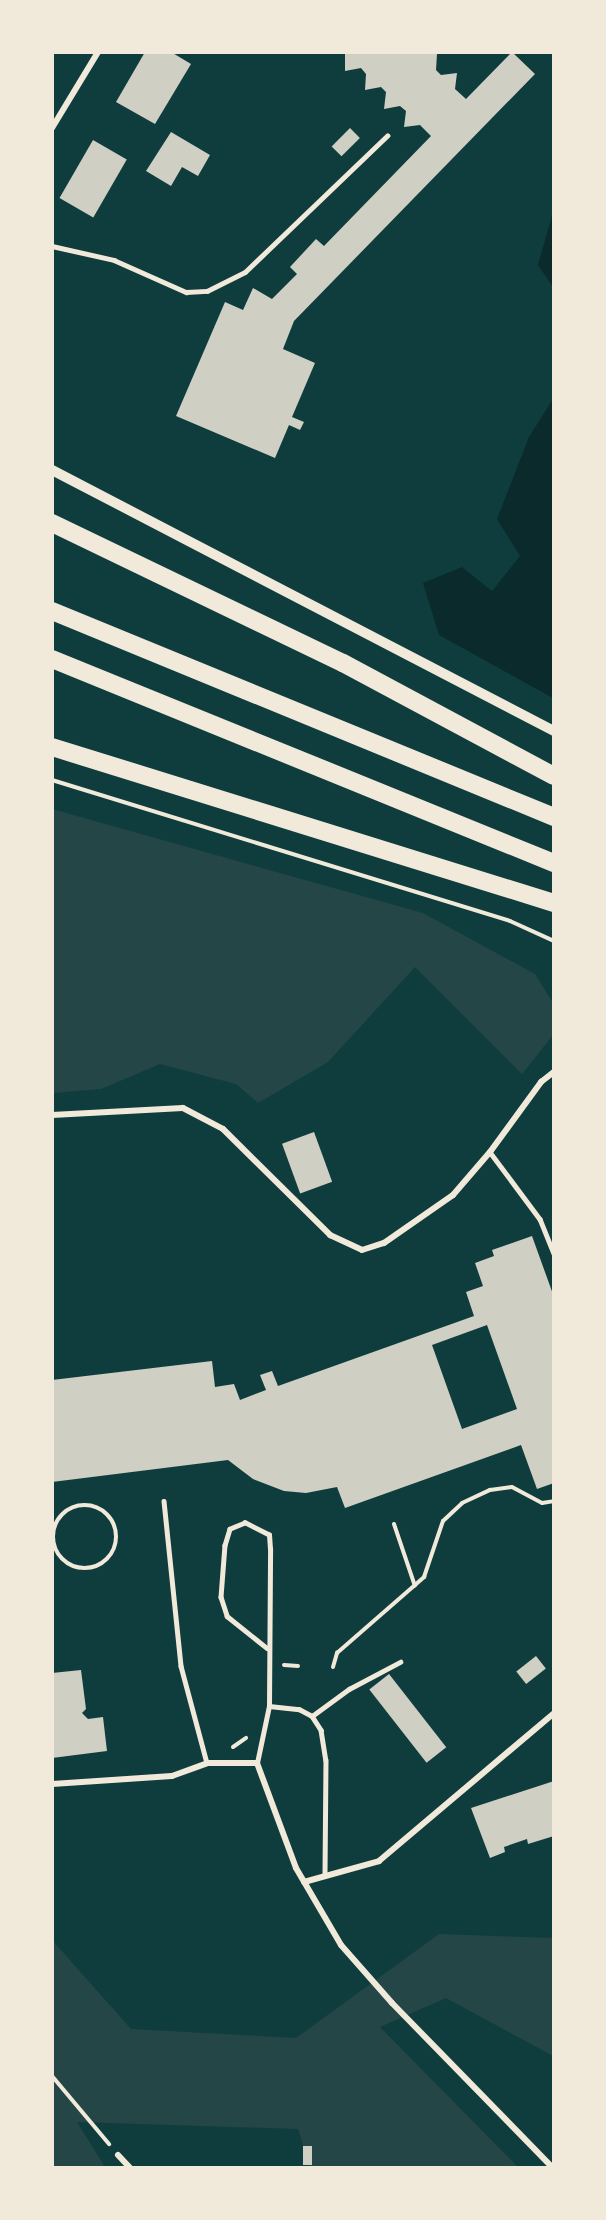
<!DOCTYPE html>
<style>
body{margin:0}
#map{position:relative;width:606px;height:2220px;overflow:hidden;background:#0f3d3e;font-family:Signika,sans-serif}
div>[style]{position:absolute}
[style*='--x']{left:calc(var(--x)*1px);top:calc(var(--y)*1px);width:calc(var(--w)*1px);rotate:calc(var(--a)*1deg)}
.green>*{inset:0;background:#244646}
.water>*{inset:0;background:#0a2a2b}
.building>*{inset:0;background:#cfcfc3;transform-origin:0 0}
.path>*{height:4px;margin:-2px;padding:0 2px;transform-origin:2px;border-radius:2px;background:#f1e9da}
.service>*{height:4.5px;margin:-2.25px;padding:0 2.25px;transform-origin:2.25px;border-radius:2.25px;background:#f1e9da}
.service>.ring{margin:-2.25px;padding:0;box-sizing:content-box;background:none;border:4.5px solid #f1e9da;border-radius:50%}
.minor>*{height:6px;margin:-3px;padding:0 3px;transform-origin:3px;border-radius:3px;background:#f1e9da}
.tertiary>*{height:10px;margin:-5px;padding:0 5px;transform-origin:5px;border-radius:5px;background:#f1e9da}
.motorway>*{height:18px;margin:-9px;padding:0 9px;transform-origin:9px;border-radius:9px;background:#f1e9da}
span{translate:-50% -50%;white-space:nowrap;text-align:center;line-height:1.15;-webkit-text-stroke:5px #f1e9da;paint-order:stroke}
.frame{position:absolute;inset:0;border:54px solid #f1e9da;pointer-events:none}
</style>
<div id="map">
<div class="green">
<i style="clip-path:polygon(52px 809px,423px 913px,535px 974px,553px 1003px,553px 1035px,522px 1074px,415px 967px,328px 1062px,258px 1103px,236px 1084px,160px 1064px,101px 1089px,53px 1093px)"></i>
<i style="clip-path:polygon(439px 1934px,553px 1938px,553px 2056px,446px 1998px,380px 2027px,518px 2167px,310px 2167px,298px 2129px,77px 2122px,105px 2167px,53px 2167px,52px 1940px,131px 2029px,296px 2038px)"></i>
</div>
<div class="water">
<i style="clip-path:polygon(553px 212px,554px 287px,553px 287px,538px 265px)"></i>
<i style="clip-path:polygon(553px 399px,553px 698px,439px 635px,423px 583px,462px 567px,492px 591px,520px 556px,497px 519px,529px 437px)"></i>
</div>
<div class="building">
<i style="clip-path:polygon(145px 52px,171px 52px,191px 64px,155px 124px,116px 102px)"></i>
<i style="clip-path:polygon(345px 52px,437px 54px,436px 70px,441px 75px,457px 73px,455px 89px,466px 99px,512px 52px,535px 74px,294px 321px,283px 349px,315px 363px,292px 417px,304px 422px,300px 430px,289px 425px,275px 458px,176px 416px,225px 302px,243px 310px,253px 288px,272px 299px,297px 274px,290px 267px,316px 239px,324px 246px,431px 136px,420px 125px,404px 127px,406px 111px,400px 106px,384px 109px,386px 92px,381px 87px,365px 90px,366px 74px,361px 68px,345px 71px)"></i>
<i style="left:350px;top:128px;width:14px;height:26px;rotate:45deg"></i>
<i style="clip-path:polygon(171px 132px,210px 155px,198px 176px,182px 167px,171px 186px,146px 171px)"></i>
<i style="left:93px;top:140px;width:39px;height:67px;rotate:30deg"></i>
<i style="left:314px;top:1132px;width:53px;height:34px;rotate:70deg"></i>
<i style="clip-path:polygon(evenodd,532px 1236px,554px 1297px,554px 1483px,537px 1489px,521px 1445px,345px 1508px,337px 1487px,306px 1493px,284px 1491px,253px 1479px,228px 1460px,52px 1482px,52px 1380px,212px 1361px,215px 1387px,234px 1384px,240px 1400px,266px 1390px,260px 1375px,272px 1371px,278px 1386px,474px 1316px,466px 1292px,483px 1286px,475px 1263px,494px 1256px,492px 1250px,532px 1236px,487px 1325px,517px 1409px,462px 1429px,432px 1345px,487px 1325px)"></i>
<i style="left:536px;top:1656px;width:16px;height:25px;rotate:52deg"></i>
<i style="clip-path:polygon(81px 1670px,86px 1709px,82px 1713px,88px 1719px,103px 1717px,107px 1751px,52px 1758px,52px 1673px)"></i>
<i style="left:389px;top:1674px;width:93px;height:25px;rotate:52deg"></i>
<i style="clip-path:polygon(554px 1781px,554px 1836px,528px 1844px,527px 1839px,504px 1847px,505px 1852px,490px 1858px,471px 1808px)"></i>
<i style="left:303px;top:2146px;width:9px;height:19px"></i>
</div>
<div class="path">
<i style="--x:52;--y:780;--w:479;--a:17.1"></i>
<i style="--x:510;--y:921;--w:48;--a:24.4"></i>
<i style="--x:394;--y:1524;--w:65;--a:71.3"></i>
<i style="--x:284;--y:1665;--w:14;--a:4"></i>
<i style="--x:333;--y:1667;--w:15;--a:-74"></i>
<i style="--x:337;--y:1653;--w:116;--a:-41.1"></i>
<i style="--x:424;--y:1577;--w:59;--a:-71.3"></i>
<i style="--x:443;--y:1521;--w:26;--a:-43"></i>
<i style="--x:462;--y:1503;--w:31;--a:-25"></i>
<i style="--x:490;--y:1490;--w:22;--a:-8"></i>
<i style="--x:512;--y:1487;--w:34;--a:28"></i>
<i style="--x:542;--y:1503;--w:12;--a:-9"></i>
<i style="--x:233;--y:1747;--w:16;--a:-35"></i>
<i style="--x:52;--y:2076;--w:89;--a:50"></i>
</div>
<div class="service">
<i style="--x:52;--y:246;--w:64;--a:12.7"></i>
<i style="--x:114;--y:260;--w:79;--a:24"></i>
<i style="--x:186;--y:292;--w:21;--a:-3"></i>
<i style="--x:207;--y:291;--w:42;--a:-26.6"></i>
<i style="--x:245;--y:272;--w:197;--a:-43.8"></i>
<i style="--x:490;--y:1152;--w:84;--a:53.3"></i>
<i style="--x:540;--y:1219;--w:37;--a:68"></i>
<i style="--x:164;--y:1501;--w:166;--a:84.1"></i>
<i style="--x:181;--y:1666;--w:100;--a:75"></i>
<i class="ring" style="left:53px;top:1505px;width:59.5px;height:59.5px"></i>
<i style="--x:269;--y:1706;--w:30;--a:6"></i>
<i style="--x:299;--y:1709;--w:15;--a:28"></i>
<i style="--x:312;--y:1716;--w:17;--a:57"></i>
<i style="--x:321;--y:1730;--w:30;--a:81"></i>
<i style="--x:326;--y:1760;--w:116;--a:90.5"></i>
<i style="--x:312;--y:1716;--w:46;--a:-36.1"></i>
<i style="--x:349;--y:1689;--w:58;--a:-27.9"></i>
<i style="--x:257;--y:1763;--w:58;--a:-78.1"></i>
<i style="--x:269;--y:1706;--w:157;--a:-89.6"></i>
<i style="--x:270;--y:1549;--w:14;--a:-94"></i>
<i style="--x:269;--y:1535;--w:27;--a:-153"></i>
<i style="--x:245;--y:1523;--w:16;--a:158"></i>
<i style="--x:230;--y:1529;--w:17;--a:107"></i>
<i style="--x:225;--y:1545;--w:52;--a:94.4"></i>
<i style="--x:221;--y:1597;--w:20;--a:72"></i>
<i style="--x:227;--y:1616;--w:51;--a:38.7"></i>
</div>
<div class="minor">
<i style="--x:52;--y:128;--w:89;--a:-58.8"></i>
<i style="--x:52;--y:1115;--w:131;--a:-3.1"></i>
<i style="--x:183;--y:1108;--w:45;--a:27.7"></i>
<i style="--x:223;--y:1129;--w:151;--a:44.7"></i>
<i style="--x:330;--y:1235;--w:35;--a:25"></i>
<i style="--x:362;--y:1250;--w:23;--a:-18"></i>
<i style="--x:384;--y:1243;--w:84;--a:-34.8"></i>
<i style="--x:453;--y:1195;--w:57;--a:-49.3"></i>
<i style="--x:490;--y:1152;--w:87;--a:-53.9"></i>
<i style="--x:541;--y:1082;--w:16;--a:-38"></i>
<i style="--x:52;--y:1784;--w:120;--a:-3.8"></i>
<i style="--x:172;--y:1776;--w:37;--a:-20"></i>
<i style="--x:207;--y:1763;--w:50;--a:0"></i>
<i style="--x:257;--y:1763;--w:112;--a:69.6"></i>
<i style="--x:296;--y:1868;--w:89;--a:59.7"></i>
<i style="--x:341;--y:1945;--w:77;--a:48.7"></i>
<i style="--x:392;--y:2003;--w:231;--a:45.7"></i>
<i style="--x:304;--y:1882;--w:78;--a:-15.6"></i>
<i style="--x:379;--y:1861;--w:229;--a:-40.2"></i>
<i style="--x:118;--y:2155;--w:18;--a:47"></i>
</div>
<div class="tertiary">
<i style="--x:52;--y:470;--w:566;--a:27.47"></i>
</div>
<div class="motorway">
<i style="--x:52;--y:523;--w:323;--a:25.7"></i>
<i style="--x:343;--y:663;--w:239;--a:28.2"></i>
<i style="--x:52;--y:611;--w:543;--a:22.31"></i>
<i style="--x:52;--y:659;--w:542;--a:22.12"></i>
<i style="--x:52;--y:747;--w:526;--a:17.26"></i>
</div>
<div class="frame"></div>
</div>
